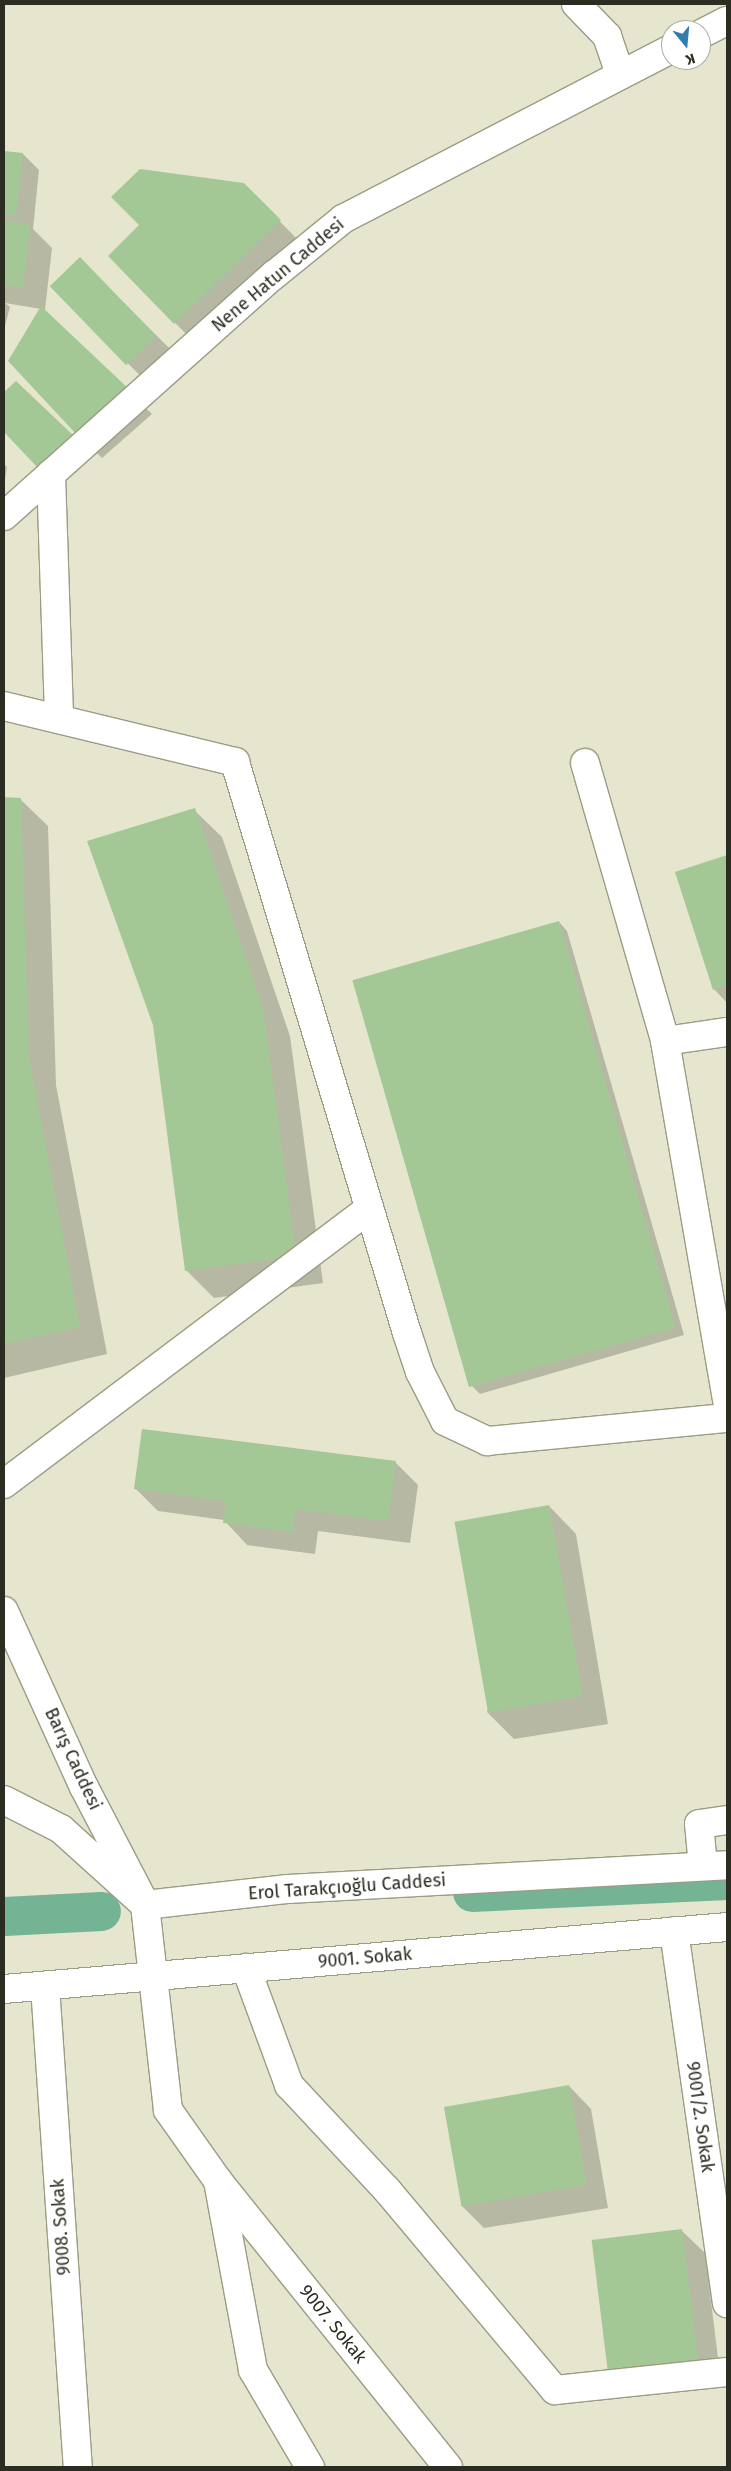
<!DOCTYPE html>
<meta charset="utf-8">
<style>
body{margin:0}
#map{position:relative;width:731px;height:2471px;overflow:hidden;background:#e5e6cd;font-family:"Fira Sans",sans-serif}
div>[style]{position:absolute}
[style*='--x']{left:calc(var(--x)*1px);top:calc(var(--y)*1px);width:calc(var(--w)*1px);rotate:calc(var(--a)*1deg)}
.shadow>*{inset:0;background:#0003;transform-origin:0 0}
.canal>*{height:39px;margin:-19.5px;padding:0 19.5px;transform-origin:19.5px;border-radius:19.5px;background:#74b495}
.building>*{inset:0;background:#a4c895;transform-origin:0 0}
.roads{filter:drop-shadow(1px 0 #9b9c84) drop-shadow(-1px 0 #9b9c84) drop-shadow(0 1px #9b9c84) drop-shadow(0 -1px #9b9c84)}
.minor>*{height:28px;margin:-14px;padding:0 14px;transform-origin:14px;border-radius:14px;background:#fff}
.tertiary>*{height:28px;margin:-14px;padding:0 14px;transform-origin:14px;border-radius:14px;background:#fff}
span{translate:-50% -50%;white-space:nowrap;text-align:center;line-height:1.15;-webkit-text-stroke:4px #fff;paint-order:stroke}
.street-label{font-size:18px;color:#2b2c22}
.frame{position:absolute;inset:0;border:5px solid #2b2c22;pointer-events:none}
.north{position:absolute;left:661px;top:20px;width:50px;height:50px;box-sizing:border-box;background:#fff;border:1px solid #aaaba7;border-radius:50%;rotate:163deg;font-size:14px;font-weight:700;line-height:20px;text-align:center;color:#2b2c22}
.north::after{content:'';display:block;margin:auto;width:18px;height:22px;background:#327db0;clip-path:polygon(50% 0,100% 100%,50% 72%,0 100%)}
</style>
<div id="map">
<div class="shadow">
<i style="clip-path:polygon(4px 152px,23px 154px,39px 170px,33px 229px,52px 248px,45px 310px,42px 309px,152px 414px,102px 458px,79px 435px,41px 309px,5px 303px,10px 307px,4px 330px)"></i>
<i style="clip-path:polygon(243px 184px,302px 244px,198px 346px,109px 256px,141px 225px)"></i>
<i style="left:80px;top:259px;width:132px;height:40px;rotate:45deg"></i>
<i style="clip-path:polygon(16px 383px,88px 452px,54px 482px,4px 430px,4px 393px)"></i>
<i style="clip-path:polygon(4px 464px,7px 467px,4px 487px)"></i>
<i style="clip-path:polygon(4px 798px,20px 799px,48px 826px,56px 1085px,107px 1354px,4px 1378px)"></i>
<i style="clip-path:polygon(194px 810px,222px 837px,290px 1036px,323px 1283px,214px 1298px,186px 1270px,154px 1025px)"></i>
<i style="clip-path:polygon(727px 856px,727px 1003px,714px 989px,676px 873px)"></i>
<i style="clip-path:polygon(559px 922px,567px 931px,684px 1335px,480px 1394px,472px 1386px)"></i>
<i style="clip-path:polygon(395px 1462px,418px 1485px,410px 1543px,318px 1531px,315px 1554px,247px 1545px,224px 1520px,158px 1511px,135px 1488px)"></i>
<i style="clip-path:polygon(549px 1506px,576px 1534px,608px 1724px,514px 1739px,487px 1712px)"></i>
<i style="clip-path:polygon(569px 2086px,591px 2109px,608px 2208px,484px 2228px,461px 2205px)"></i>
<i style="clip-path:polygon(682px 2231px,705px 2253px,721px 2382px,610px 2371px)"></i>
</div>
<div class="canal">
<i style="--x:472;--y:1892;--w:255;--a:-2.7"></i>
<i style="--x:4;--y:1916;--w:97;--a:-3"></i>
</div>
<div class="building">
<i style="clip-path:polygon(4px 151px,23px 153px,16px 215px,4px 214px)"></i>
<i style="clip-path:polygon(140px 169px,244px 183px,281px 220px,174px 324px,108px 256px,139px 225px,111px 197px)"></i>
<i style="clip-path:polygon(4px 221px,30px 224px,23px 288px,4px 285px)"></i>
<i style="left:80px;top:257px;width:110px;height:42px;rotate:46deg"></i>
<i style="clip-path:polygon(41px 306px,130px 390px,78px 436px,8px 361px)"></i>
<i style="clip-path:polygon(16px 381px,73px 435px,37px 467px,4px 432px,4px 392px)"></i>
<i style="clip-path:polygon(4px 797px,21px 798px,29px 1057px,80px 1327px,4px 1344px)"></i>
<i style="clip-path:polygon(195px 808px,263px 1007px,296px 1256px,185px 1271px,153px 1025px,87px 841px)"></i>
<i style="clip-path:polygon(727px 855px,727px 985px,713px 990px,675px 872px)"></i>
<i style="left:559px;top:921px;width:423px;height:215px;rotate:74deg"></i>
<i style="clip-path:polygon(142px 1429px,396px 1461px,388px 1521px,295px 1509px,293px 1532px,223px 1523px,226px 1501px,134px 1489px)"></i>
<i style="left:549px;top:1505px;width:194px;height:96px;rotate:80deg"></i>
<i style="left:569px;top:2085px;width:101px;height:127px;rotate:80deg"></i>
<i style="left:682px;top:2229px;width:131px;height:91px;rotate:83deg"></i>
</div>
<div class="roads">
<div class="minor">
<i style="--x:576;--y:4;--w:45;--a:45.9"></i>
<i style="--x:607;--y:36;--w:40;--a:71.1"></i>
<i style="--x:51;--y:474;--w:245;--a:88.1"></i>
<i style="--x:4;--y:706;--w:238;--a:13.6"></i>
<i style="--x:235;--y:762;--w:596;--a:73.24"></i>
<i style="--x:407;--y:1333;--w:41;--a:71.6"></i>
<i style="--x:420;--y:1372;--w:55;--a:63"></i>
<i style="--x:445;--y:1421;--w:47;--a:25.5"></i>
<i style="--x:487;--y:1441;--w:241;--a:-5.5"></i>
<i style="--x:585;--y:763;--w:289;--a:73.9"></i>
<i style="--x:665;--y:1041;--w:365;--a:80.2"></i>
<i style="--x:665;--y:1041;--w:63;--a:-8.3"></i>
<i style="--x:4;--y:1484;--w:457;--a:-37"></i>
<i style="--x:4;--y:1611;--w:193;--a:65.6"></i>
<i style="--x:84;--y:1787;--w:132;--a:62.5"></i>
<i style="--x:703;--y:1866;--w:42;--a:-95.4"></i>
<i style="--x:699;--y:1824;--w:28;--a:-8"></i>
<i style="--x:674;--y:1931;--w:376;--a:81.9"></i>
<i style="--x:246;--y:1968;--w:125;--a:69.8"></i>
<i style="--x:289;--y:2085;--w:144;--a:47"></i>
<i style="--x:387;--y:2190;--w:261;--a:50"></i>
<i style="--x:555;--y:2390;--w:173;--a:-6"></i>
<i style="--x:45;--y:1986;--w:482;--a:86.1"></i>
<i style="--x:4;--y:1989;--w:726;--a:-4.9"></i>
<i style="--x:218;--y:2181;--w:192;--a:79.5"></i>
<i style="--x:253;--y:2370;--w:113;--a:59.6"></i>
</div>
<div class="tertiary">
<i style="--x:701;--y:34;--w:29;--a:-27"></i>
<i style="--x:4;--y:516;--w:362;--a:-41.8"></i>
<i style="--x:274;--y:275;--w:89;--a:-39.1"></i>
<i style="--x:343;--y:219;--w:369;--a:-27.4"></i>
<i style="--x:4;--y:1800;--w:64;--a:27"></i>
<i style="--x:61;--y:1829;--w:113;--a:42.1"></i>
<i style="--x:145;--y:1905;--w:144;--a:-6.4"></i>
<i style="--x:288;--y:1889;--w:440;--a:-3.1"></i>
<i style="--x:145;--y:1905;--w:206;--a:83.6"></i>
<i style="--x:168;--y:2110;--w:87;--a:54.8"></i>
<i style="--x:218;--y:2181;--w:367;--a:51.2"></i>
</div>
</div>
<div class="street-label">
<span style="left:278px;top:275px;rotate:-40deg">Nene Hatun Caddesi</span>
<span style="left:73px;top:1759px;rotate:65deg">Barış Caddesi</span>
<span style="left:347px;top:1887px;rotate:-4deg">Erol Tarakçıoğlu Caddesi</span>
<span style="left:365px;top:1958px;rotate:-5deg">9001. Sokak</span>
<span style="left:700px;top:2117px;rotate:82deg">9001/2. Sokak</span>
<span style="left:61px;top:2227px;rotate:-94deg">9008. Sokak</span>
<span style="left:333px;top:2324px;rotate:51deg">9007. Sokak</span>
</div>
<div class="frame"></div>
<div class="north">K</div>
</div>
